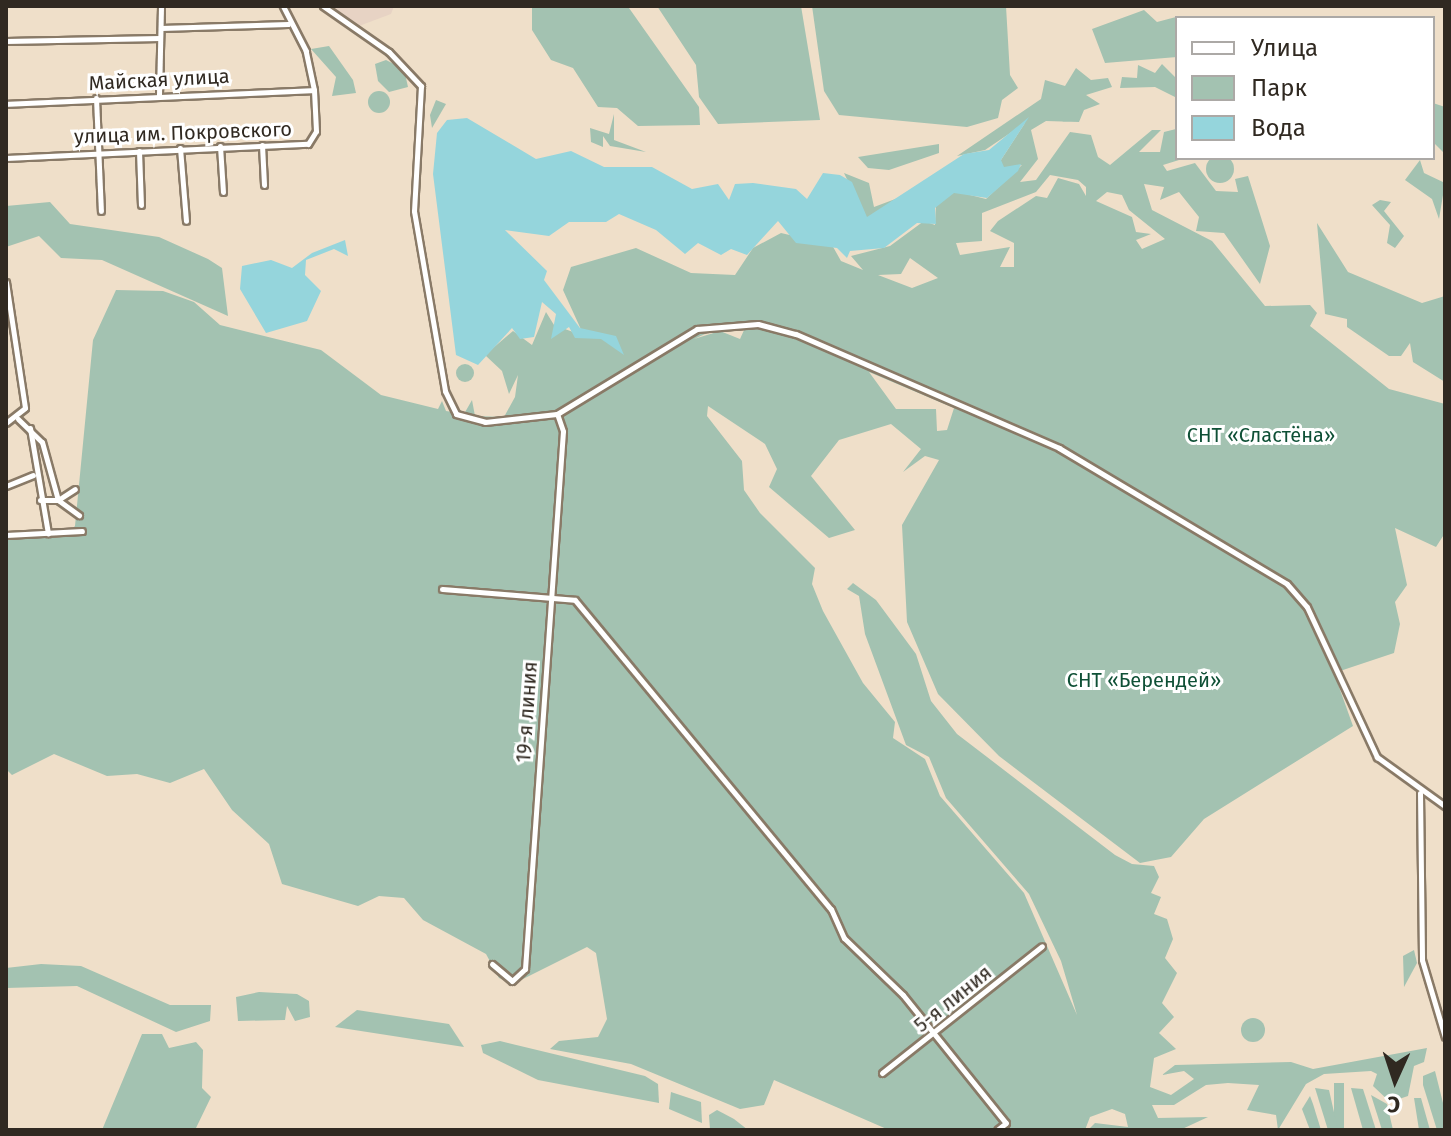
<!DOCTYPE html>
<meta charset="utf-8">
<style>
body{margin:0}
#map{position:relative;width:1451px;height:1136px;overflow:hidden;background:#efdfc9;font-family:"Fira Sans",sans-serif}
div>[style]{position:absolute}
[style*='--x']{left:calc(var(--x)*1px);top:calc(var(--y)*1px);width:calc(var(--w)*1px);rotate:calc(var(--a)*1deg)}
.industrial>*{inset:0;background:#e7d3c4}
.green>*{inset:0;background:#a3c2b1;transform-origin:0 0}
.round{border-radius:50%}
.water>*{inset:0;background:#95d5dc}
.roads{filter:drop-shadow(2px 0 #897a67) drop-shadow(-2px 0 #897a67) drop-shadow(0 2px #897a67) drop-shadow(0 -2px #897a67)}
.minor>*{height:5px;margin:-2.5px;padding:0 2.5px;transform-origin:2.5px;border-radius:2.5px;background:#fff}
span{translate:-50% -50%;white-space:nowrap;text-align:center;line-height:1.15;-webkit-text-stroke:6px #fff;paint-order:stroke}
.street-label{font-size:20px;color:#302921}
.park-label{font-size:20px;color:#0f5036}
.frame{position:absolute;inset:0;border:8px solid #302921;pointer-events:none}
.legend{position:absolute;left:1175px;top:16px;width:260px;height:144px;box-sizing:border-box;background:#fff;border:2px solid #aca9a6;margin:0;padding:10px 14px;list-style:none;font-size:24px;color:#302921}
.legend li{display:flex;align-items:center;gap:16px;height:40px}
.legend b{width:40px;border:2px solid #aca9a6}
.north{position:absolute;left:1355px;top:1040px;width:80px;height:80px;-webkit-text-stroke:6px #fff;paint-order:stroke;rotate:183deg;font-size:22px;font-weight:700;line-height:32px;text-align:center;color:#302921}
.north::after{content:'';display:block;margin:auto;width:28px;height:36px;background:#302921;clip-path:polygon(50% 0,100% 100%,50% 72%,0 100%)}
</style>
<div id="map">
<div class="industrial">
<i style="clip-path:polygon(330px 6px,394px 6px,391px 14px,359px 26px)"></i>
</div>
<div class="green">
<i style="clip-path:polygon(532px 6px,629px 8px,699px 107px,700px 125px,638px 126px,617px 108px,598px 107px,573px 68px,551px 60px,532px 30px)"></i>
<i style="clip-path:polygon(657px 6px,801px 6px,820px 120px,718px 124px,699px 97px,696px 65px)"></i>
<i style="clip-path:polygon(812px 6px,1006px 6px,1010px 75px,1018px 88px,1002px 100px,998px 118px,967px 127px,839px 115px,824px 91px)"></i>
<i style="clip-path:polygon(1144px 10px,1157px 22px,1176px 17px,1185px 18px,1177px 18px,1177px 57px,1105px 63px,1092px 29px)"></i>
<i style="clip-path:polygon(329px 46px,353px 80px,356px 93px,332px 96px,336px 77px,311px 49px)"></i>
<i style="clip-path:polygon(386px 60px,404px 69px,408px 87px,389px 92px,378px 81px,375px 64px)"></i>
<i style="clip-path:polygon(1162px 64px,1177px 79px,1177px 98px,1155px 87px,1120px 88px,1122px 77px,1137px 78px,1138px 65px,1155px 73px)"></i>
<i style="clip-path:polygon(evenodd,1076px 68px,1091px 80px,1108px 78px,1112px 87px,1086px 95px,1100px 104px,1084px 110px,1079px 122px,1046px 121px,1031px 130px,1038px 159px,1020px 182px,1036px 180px,1070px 132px,1091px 135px,1098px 157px,1110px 165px,1152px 130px,1161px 130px,1139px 152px,1160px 152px,1164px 132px,1176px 129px,1179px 160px,1163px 165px,1167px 171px,1195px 163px,1216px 191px,1238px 192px,1235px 179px,1248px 176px,1270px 246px,1260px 284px,1224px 233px,1196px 231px,1199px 217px,1179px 192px,1160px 200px,1164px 187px,1144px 184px,1152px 210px,1212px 241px,1265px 306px,1310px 305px,1317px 313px,1310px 326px,1389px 389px,1445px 404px,1445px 533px,1436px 547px,1395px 528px,1407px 585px,1395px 602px,1400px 624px,1394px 653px,1334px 673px,1353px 726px,1204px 819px,1171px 857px,1140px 863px,999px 756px,938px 694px,907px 622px,902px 525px,939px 460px,925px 456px,903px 472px,921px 449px,891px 424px,839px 440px,811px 476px,855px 530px,829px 538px,769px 487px,777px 469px,765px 444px,708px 406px,707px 416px,742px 461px,744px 490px,760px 513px,815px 568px,812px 584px,823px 611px,863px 683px,895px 722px,893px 738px,925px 759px,940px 796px,1024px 893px,1077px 1015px,1061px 961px,1029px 894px,946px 798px,929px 757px,906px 745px,865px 634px,859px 596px,847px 589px,853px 583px,876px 600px,916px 654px,931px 701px,957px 734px,1115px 855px,1132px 864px,1154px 866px,1159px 877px,1151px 893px,1161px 897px,1154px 914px,1167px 919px,1173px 939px,1165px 958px,1177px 973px,1162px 1003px,1174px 1017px,1159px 1033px,1176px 1049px,1154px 1058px,1150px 1087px,1171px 1095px,1194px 1079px,1184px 1071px,1162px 1075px,1175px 1065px,1291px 1062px,1313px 1069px,1427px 1048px,1424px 1062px,1414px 1066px,1408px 1096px,1390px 1102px,1373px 1086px,1377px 1074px,1371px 1071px,1324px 1074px,1306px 1084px,1278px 1130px,1276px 1115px,1247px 1110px,1259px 1085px,1228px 1083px,1206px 1085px,1174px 1105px,1152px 1105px,1158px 1118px,1208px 1117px,1180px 1130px,1088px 1130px,1095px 1123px,1128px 1127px,1125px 1114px,1112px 1109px,1090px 1117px,1085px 1130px,889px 1130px,774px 1080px,764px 1105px,740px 1109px,631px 1064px,550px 1049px,559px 1041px,598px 1037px,607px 1019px,596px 953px,587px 947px,513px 984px,499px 978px,486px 954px,423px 920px,404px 898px,379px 896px,358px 906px,282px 884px,269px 844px,232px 810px,204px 769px,170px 783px,137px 774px,107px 776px,54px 754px,12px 775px,6px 769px,6px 539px,64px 537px,75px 526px,93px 340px,116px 290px,163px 291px,194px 302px,220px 325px,321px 350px,381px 395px,438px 409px,442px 401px,446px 411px,464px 414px,472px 400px,475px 416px,504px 417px,515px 397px,518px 375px,509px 394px,502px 371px,485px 355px,513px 331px,532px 345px,546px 312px,554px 325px,584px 336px,563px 290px,571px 267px,636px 248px,691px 273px,735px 275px,753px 248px,781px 233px,832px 245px,841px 261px,863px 270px,851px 256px,890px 246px,924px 221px,935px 225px,936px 205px,954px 191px,986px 199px,1022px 165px,1002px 170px,999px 163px,1025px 123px,985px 150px,957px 156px,1041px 99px,1045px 80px,1065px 86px,1076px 68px,1050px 175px,1078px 180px,1086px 187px,1086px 196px,1079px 184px,1058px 178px,1047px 198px,1036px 196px,998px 221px,990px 231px,1014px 243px,1014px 267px,1000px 267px,1010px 247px,960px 255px,956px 243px,982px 241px,982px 213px,1036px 192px,1050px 175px,1076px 68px,1107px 192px,1122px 195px,1129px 210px,1165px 239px,1142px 249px,1136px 240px,1151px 234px,1136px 232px,1132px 217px,1096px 201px,1107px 192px,1076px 68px,910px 258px,938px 278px,912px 288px,878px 275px,901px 274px,910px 258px,1076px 68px,745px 328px,740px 339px,720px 331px,694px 339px,714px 330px,745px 328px,1076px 68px,869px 372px,954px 408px,947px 430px,937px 431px,936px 409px,896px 409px,869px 372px)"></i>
<i class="round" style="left:368px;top:91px;width:22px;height:22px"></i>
<i style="clip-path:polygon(436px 100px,446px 104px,432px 128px,430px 115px)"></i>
<i style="clip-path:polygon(1433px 103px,1445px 107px,1445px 154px,1433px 142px)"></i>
<i style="clip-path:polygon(614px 114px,614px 140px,646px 152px,610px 146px,603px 136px,603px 147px,591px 142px,590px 128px,609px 134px)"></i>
<i style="clip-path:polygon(939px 144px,939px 153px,889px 170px,868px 168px,858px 157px)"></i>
<i class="round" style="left:1206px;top:155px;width:28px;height:28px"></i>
<i style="clip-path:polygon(1420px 160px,1424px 173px,1445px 183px,1439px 219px,1432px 199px,1405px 180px)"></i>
<i style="clip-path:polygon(844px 173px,869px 183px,874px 207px,914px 192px,866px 219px)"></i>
<i style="clip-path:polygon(1380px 200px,1391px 202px,1384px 211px,1404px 236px,1395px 248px,1387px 243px,1390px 225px,1372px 205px)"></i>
<i style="clip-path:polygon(50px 202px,70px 224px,159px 237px,208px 259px,222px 268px,228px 316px,102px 260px,61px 258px,39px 236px,6px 247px,6px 206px)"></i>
<i style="clip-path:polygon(1317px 223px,1348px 272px,1422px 303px,1445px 296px,1445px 382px,1413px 362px,1410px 343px,1401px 356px,1389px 356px,1347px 327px,1347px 319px,1325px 314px)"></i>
<i class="round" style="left:456px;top:364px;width:18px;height:18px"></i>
<i style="clip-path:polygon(1414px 950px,1417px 963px,1404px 987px,1403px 956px)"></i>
<i style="clip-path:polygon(41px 964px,81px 966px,170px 1005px,211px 1005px,210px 1021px,176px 1032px,77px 986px,6px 988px,6px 968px)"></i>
<i style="clip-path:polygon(259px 992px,297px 994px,309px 1001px,310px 1017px,295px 1021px,287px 1006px,285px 1020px,238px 1021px,236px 997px)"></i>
<i style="clip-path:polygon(357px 1010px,449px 1024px,464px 1047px,335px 1027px)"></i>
<i class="round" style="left:1241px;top:1018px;width:24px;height:24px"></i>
<i style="clip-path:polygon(142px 1034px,162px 1034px,169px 1048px,196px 1042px,203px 1050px,202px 1088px,211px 1097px,196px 1128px,210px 1130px,102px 1130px)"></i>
<i style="clip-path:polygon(500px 1041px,645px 1076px,658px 1084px,659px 1103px,538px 1080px,483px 1053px,481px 1045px)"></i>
<i style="clip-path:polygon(1435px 1071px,1445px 1111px,1445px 1130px,1437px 1130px,1423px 1085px,1423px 1076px)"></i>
<i style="left:1334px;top:1083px;width:10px;height:48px"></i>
<i style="clip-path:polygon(1315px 1088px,1329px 1090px,1338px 1130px,1328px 1130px)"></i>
<i style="clip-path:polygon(1351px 1088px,1363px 1089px,1376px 1130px,1363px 1130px)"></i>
<i style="clip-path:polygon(671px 1092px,701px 1102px,702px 1123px,669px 1109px)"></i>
<i style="clip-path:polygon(1371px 1095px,1387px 1104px,1393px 1130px,1382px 1130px)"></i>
<i style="clip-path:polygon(1310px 1096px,1313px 1104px,1321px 1130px,1310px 1130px,1302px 1109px)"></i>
<i style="clip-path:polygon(1414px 1098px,1421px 1098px,1430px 1130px,1419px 1130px)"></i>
<i style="clip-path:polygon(717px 1110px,734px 1119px,748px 1130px,710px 1130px,709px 1115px)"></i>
</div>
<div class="water">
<i style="clip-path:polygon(1029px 117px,1001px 160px,1004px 167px,1021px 164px,1018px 171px,987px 198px,954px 193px,935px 208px,936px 224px,917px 223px,884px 248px,850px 251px,847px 258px,837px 248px,796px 243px,778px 221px,747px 255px,731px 249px,721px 255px,698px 243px,685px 254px,656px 230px,619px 214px,606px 222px,569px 222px,549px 236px,505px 230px,547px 271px,544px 280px,580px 328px,616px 336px,624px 355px,601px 339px,575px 338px,569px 327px,551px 339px,556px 314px,542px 302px,534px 337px,520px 339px,512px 328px,478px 365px,456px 355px,433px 174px,437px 133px,447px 120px,467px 118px,536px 159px,571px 151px,604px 167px,652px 167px,692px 189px,718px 184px,729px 200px,735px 184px,753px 183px,796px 189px,807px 199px,823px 173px,840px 175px,852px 182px,867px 217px,964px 154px,989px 150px)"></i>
<i style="clip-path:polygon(345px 240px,348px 256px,334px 249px,306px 260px,305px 275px,321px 291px,307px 321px,266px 333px,240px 289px,242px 266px,271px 260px,292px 268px,312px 253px)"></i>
</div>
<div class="roads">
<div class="minor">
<i style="--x:323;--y:6;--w:80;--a:34.9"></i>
<i style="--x:389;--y:52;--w:47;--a:46.7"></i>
<i style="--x:421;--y:86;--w:125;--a:93.2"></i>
<i style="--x:414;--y:211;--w:183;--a:80.2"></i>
<i style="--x:445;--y:391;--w:25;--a:64"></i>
<i style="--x:456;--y:414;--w:30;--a:15"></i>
<i style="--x:485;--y:422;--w:72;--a:-6.3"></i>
<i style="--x:557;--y:414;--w:164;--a:-31.3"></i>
<i style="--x:697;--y:329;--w:61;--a:-4.7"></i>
<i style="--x:758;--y:324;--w:39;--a:15"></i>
<i style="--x:796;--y:334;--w:287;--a:23.4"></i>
<i style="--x:1059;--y:448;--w:265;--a:30.8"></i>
<i style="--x:1287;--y:584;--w:30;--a:49"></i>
<i style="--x:1307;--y:607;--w:166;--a:65"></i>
<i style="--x:1377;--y:757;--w:84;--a:35.8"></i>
<i style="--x:161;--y:28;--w:127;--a:-1.8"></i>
<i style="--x:6;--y:41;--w:154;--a:-1.1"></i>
<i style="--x:159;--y:95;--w:89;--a:-88.7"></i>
<i style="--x:96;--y:98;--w:113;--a:87.5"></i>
<i style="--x:6;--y:104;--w:308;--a:-2.6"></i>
<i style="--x:262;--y:145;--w:40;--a:87.1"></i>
<i style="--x:220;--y:146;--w:46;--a:86.3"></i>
<i style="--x:180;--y:148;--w:73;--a:85.3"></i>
<i style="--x:139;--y:151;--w:54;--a:87.9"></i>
<i style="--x:6;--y:158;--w:302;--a:-2.7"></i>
<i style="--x:308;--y:144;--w:15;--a:-58"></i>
<i style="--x:316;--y:131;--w:41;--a:-92.8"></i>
<i style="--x:314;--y:90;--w:40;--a:-102"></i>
<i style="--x:306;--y:51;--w:51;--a:-117.1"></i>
<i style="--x:6;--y:282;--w:127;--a:81.4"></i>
<i style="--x:25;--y:408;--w:24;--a:142"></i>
<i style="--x:18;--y:419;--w:33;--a:44"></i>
<i style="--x:42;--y:442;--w:60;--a:74.6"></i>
<i style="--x:58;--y:500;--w:20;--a:-33"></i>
<i style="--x:30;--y:428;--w:107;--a:80.3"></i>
<i style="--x:6;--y:486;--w:29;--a:-22"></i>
<i style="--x:40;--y:500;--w:18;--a:0"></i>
<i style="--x:58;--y:500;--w:26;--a:36"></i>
<i style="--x:6;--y:535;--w:76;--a:-3"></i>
<i style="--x:442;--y:589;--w:133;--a:4.7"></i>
<i style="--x:575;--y:600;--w:401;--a:50.4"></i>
<i style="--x:831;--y:909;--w:32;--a:66"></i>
<i style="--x:844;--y:938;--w:82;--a:44"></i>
<i style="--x:903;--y:995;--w:164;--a:51.2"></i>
<i style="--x:1006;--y:1123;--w:11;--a:142"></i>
<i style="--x:1420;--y:793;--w:167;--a:89.3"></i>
<i style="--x:1422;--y:960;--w:80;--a:73.4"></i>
<i style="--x:492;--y:964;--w:26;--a:40"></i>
<i style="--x:512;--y:981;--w:18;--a:-43"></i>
<i style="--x:525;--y:969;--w:539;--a:-85.96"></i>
<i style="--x:563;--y:431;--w:18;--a:-109"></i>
<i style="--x:882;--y:1073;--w:204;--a:-38.4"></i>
</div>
</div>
<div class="street-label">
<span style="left:159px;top:80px;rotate:-3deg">Майская улица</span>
<span style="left:183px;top:133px;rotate:-2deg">улица им. Покровского</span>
<span style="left:527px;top:712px;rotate:-86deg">19-я линия</span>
<span style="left:953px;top:999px;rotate:-39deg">5-я линия</span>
</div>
<div class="park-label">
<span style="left:1261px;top:435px">СНТ «Сластёна»</span>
<span style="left:1144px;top:680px">СНТ «Берендей»</span>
</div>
<div class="frame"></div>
<ul class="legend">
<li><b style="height:10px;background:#fff"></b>Улица</li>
<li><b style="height:22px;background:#a3c2b1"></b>Парк</li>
<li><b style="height:22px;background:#95d5dc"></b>Вода</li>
</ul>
<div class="north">С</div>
</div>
